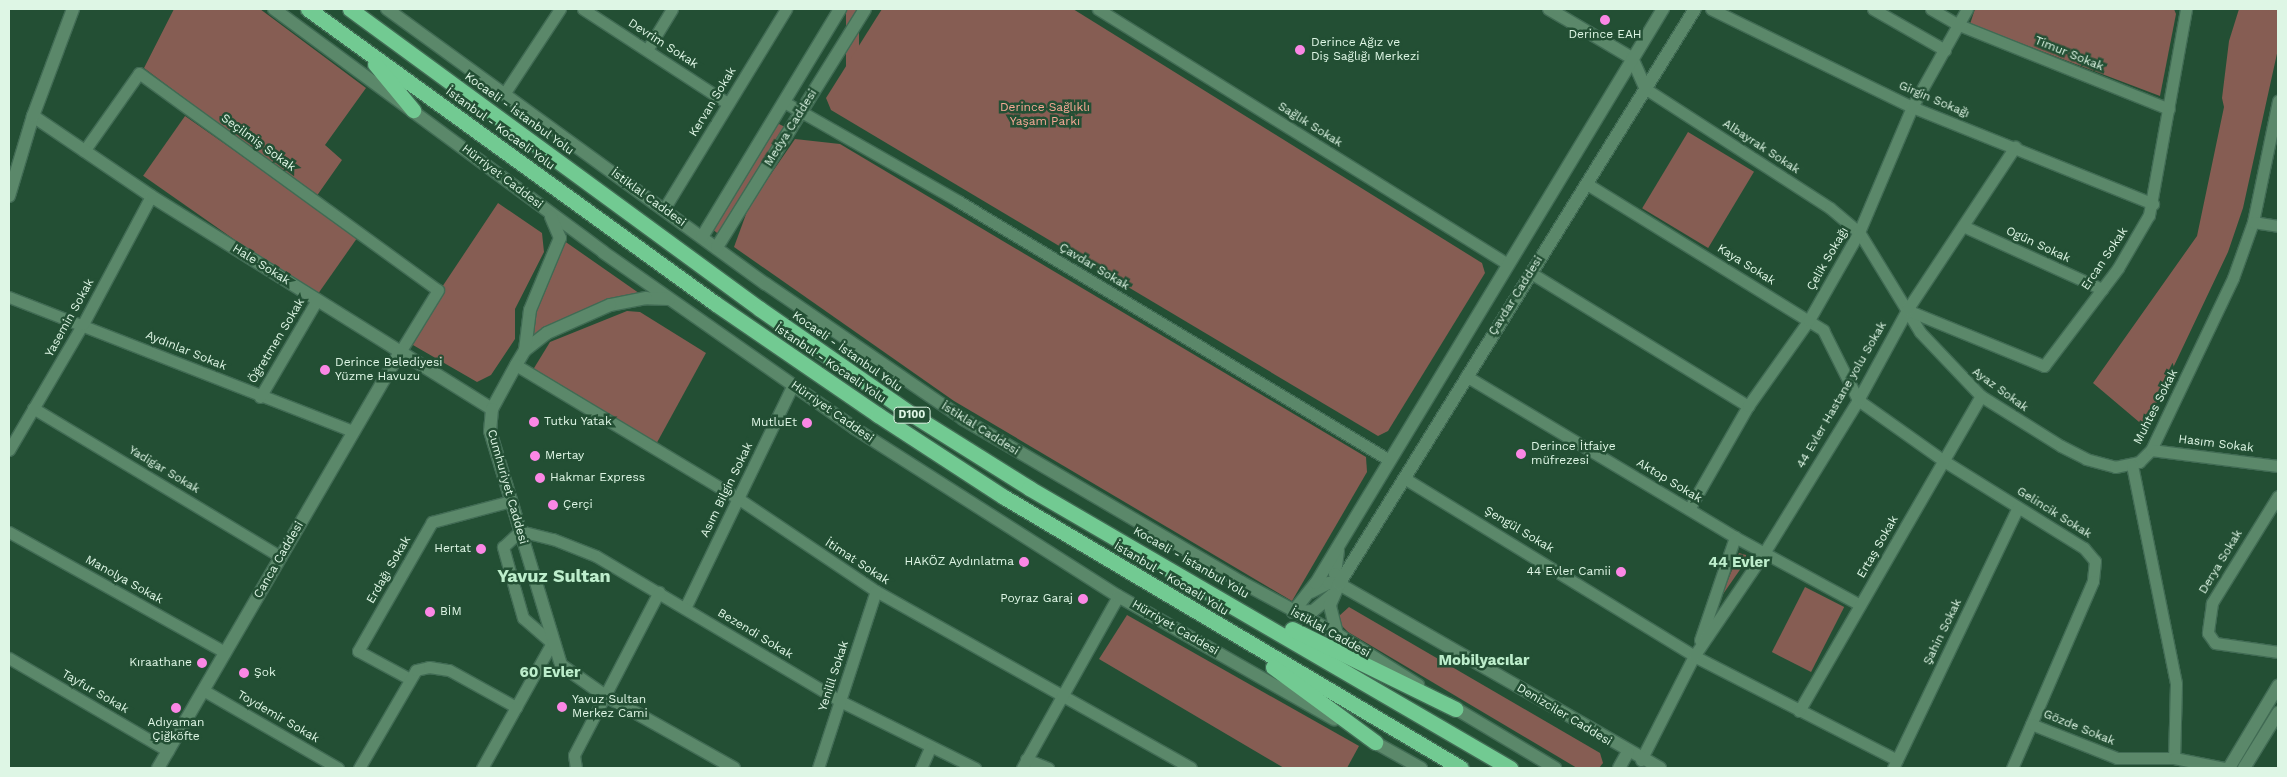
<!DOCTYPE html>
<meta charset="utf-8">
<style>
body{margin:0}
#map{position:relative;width:2287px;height:777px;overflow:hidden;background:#234f34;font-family:"Work Sans",sans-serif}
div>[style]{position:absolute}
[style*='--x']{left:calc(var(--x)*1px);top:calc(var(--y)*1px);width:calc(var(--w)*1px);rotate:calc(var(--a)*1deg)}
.green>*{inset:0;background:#865d53;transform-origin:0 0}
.roads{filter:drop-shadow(1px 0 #416b54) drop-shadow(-1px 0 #416b54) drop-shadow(0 1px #416b54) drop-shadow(0 -1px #416b54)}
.street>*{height:11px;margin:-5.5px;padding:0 5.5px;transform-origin:5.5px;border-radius:5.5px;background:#5b886a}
.secondary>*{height:12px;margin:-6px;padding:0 6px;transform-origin:6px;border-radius:6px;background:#5b886a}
.highway>*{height:15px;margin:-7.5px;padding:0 7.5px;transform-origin:7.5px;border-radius:7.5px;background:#72ca92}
.dots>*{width:14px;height:14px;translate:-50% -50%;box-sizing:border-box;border:2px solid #234f34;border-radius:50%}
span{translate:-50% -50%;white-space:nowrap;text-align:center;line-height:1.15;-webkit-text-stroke:5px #234f34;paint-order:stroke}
.shield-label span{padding:1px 4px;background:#234f34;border:1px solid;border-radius:4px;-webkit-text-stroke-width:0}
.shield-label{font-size:11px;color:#def6e5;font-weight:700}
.poi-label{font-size:12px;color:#def6e5}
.left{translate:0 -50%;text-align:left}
.right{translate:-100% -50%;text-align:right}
.street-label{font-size:12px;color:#def6e5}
.park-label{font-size:12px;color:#f5a895}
.quarter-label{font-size:15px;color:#bdeecc;font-weight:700}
.district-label{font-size:18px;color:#bdeecc;font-weight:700}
.frame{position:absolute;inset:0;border:10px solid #def6e5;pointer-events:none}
</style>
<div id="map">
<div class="green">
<i style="clip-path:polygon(174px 9px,260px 9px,366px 88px,325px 145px,342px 160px,316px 197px,144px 68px)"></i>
<i style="left:846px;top:9px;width:13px;height:95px"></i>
<i style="clip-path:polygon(882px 9px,1073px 9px,1482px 263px,1485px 273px,1388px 431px,1378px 436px,831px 110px,826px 98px)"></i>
<i style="clip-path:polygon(1975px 9px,2174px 9px,2176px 14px,2160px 96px,1970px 24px)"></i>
<i style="clip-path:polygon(2239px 9px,2278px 9px,2278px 49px,2243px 208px,2228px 252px,2145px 427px,2093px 383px,2197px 236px,2224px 107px,2222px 98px,2229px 41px)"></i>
<i style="left:185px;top:116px;width:211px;height:73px;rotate:35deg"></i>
<i style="clip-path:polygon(775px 122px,787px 128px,721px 236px,712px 229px)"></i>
<i style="left:1688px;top:132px;width:77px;height:89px;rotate:31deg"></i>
<i style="clip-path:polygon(795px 139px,840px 144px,1366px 457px,1367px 472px,1292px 601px,954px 401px,734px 247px,749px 206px)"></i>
<i style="clip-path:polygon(498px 203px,542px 233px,544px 252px,515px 309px,515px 339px,491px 375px,477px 382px,406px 341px)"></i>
<i style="clip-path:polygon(560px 238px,646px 298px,630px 300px,525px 350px,530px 310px)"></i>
<i style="clip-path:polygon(627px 311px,640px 312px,706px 353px,654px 448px,531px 373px,550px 342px)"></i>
<i style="clip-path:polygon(1739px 553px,1746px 555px,1746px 561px,1721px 597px)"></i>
<i style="left:1805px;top:587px;width:44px;height:73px;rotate:27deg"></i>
<i style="clip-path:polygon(1349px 607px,1600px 753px,1603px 763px,1599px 768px,1577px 768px,1348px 632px,1339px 623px,1339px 616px)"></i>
<i style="clip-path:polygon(1127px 615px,1359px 746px,1347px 768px,1284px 768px,1099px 659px)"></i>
</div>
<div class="roads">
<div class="street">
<i style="--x:583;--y:9;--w:172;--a:33.1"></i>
<i style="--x:1098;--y:9;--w:482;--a:31.9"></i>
<i style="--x:1711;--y:9;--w:224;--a:26"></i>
<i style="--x:1912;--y:107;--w:260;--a:21.9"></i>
<i style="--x:1873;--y:9;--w:83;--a:29.7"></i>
<i style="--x:1931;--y:9;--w:32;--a:30"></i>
<i style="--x:1959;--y:25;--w:226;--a:21.8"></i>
<i style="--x:647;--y:50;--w:48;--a:-58.6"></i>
<i style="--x:1646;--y:89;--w:219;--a:32.9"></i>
<i style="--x:1830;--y:208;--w:38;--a:40"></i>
<i style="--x:1859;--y:232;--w:117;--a:58.6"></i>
<i style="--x:1920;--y:332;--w:88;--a:46.4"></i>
<i style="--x:1981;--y:396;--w:94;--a:32"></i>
<i style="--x:2061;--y:446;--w:28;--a:27"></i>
<i style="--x:2086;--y:459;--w:30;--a:15"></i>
<i style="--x:2115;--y:467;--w:25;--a:-12"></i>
<i style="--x:2139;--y:462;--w:17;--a:-45"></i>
<i style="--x:2151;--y:450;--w:191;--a:-64.5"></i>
<i style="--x:2233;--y:278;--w:59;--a:-70.3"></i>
<i style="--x:2253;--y:222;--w:124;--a:-78.3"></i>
<i style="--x:504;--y:94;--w:102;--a:-56.6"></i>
<i style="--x:784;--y:102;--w:200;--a:29.6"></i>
<i style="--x:958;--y:201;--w:503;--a:31"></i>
<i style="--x:84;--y:151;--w:95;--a:-54.8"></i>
<i style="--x:139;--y:73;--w:369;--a:36"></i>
<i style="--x:438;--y:290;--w:73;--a:121.5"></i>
<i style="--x:1587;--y:184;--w:278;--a:31.7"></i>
<i style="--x:1823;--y:330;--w:78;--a:63.4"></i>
<i style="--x:664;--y:209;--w:234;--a:-58.6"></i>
<i style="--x:2253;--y:222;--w:25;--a:9"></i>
<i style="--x:1963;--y:226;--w:153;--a:24.4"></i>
<i style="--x:1531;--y:273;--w:255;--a:31.5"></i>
<i style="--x:9;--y:297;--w:369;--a:21.3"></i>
<i style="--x:1907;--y:310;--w:148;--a:22.2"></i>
<i style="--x:2044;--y:366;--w:123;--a:-52.9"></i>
<i style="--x:2118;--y:268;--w:61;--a:-59.7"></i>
<i style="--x:2149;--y:215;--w:209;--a:-79.8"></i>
<i style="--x:516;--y:365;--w:260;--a:31"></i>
<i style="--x:739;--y:499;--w:165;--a:33.9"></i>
<i style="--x:876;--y:591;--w:361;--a:29.3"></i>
<i style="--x:1466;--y:376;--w:313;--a:30.9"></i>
<i style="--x:1735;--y:537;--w:142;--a:28.5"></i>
<i style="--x:260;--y:397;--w:113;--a:-59.6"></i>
<i style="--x:1858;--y:400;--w:105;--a:35.3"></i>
<i style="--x:1944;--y:461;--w:165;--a:31.9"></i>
<i style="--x:2084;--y:548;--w:17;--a:50"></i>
<i style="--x:2095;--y:561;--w:20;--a:96"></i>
<i style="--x:2093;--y:581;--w:204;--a:113.4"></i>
<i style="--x:33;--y:408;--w:289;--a:31"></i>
<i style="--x:9;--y:450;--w:146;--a:-59.6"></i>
<i style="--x:83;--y:324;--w:145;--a:-62"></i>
<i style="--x:2151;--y:450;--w:128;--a:7.2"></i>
<i style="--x:2132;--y:465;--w:223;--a:78.6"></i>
<i style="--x:2176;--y:684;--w:74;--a:91.5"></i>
<i style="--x:1404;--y:478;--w:340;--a:31.5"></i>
<i style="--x:1694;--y:656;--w:228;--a:27.1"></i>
<i style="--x:2278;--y:496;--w:126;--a:121.7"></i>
<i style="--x:2212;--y:603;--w:30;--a:98"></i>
<i style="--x:2208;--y:633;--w:12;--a:55"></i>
<i style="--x:2215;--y:643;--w:64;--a:8.1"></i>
<i style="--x:1689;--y:509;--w:119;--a:-60.2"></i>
<i style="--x:1748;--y:406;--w:105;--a:-54.7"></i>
<i style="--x:1809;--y:320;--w:101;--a:-60.4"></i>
<i style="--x:1859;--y:232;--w:136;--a:-67"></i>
<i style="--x:1912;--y:107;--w:112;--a:-60.7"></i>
<i style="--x:9;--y:532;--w:247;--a:29.1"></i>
<i style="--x:685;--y:608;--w:248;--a:-64.2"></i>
<i style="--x:1700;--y:640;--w:109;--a:-71.2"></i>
<i style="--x:9;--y:658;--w:184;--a:30.3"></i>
<i style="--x:410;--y:679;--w:59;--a:-151.7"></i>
<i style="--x:358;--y:651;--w:149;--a:-60.2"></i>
<i style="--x:432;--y:522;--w:82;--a:-14.9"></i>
<i style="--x:203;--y:690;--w:156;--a:30"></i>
<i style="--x:1799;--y:711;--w:364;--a:-60"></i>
<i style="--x:2031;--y:724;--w:92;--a:21.6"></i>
<i style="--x:2117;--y:758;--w:57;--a:0"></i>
<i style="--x:2174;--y:758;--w:51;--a:11.3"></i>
<i style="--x:1026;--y:759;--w:24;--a:22"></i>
<i style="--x:1641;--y:760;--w:117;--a:-63"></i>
<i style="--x:1694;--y:656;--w:125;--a:-55.8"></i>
<i style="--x:1764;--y:553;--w:180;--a:-58.4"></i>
<i style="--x:1858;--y:400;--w:102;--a:-61.4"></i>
<i style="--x:1907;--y:310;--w:196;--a:-56.5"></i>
<i style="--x:359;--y:768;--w:113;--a:-59.8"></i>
<i style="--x:416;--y:670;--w:13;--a:-13"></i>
<i style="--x:429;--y:667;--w:20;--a:9"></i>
<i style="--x:449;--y:670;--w:77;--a:28.9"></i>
<i style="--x:482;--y:768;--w:143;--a:-60.8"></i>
<i style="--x:552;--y:643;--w:38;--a:-139"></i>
<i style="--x:523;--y:618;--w:29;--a:-106"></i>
<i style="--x:515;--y:590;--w:45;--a:-105.6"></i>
<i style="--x:503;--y:547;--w:23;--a:-43"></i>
<i style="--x:520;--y:531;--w:34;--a:14"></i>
<i style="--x:553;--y:539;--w:46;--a:21.6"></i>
<i style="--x:596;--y:556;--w:284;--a:30.7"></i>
<i style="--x:840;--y:701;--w:151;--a:26.4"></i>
<i style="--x:576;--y:768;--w:13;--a:-99"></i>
<i style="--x:574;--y:755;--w:184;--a:-62.5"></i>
<i style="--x:818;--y:768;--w:186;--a:-71.9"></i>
<i style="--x:921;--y:768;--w:22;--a:-66"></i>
<i style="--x:1022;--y:768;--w:197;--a:-60.8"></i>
<i style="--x:1893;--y:768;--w:289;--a:-64.4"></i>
</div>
<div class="secondary">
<i style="--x:274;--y:9;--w:409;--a:36.4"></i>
<i style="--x:603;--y:252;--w:307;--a:35"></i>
<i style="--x:854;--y:428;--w:313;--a:32.5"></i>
<i style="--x:1118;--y:596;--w:249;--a:29.7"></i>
<i style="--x:387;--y:9;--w:468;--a:36"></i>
<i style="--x:766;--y:284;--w:239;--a:34.4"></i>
<i style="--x:963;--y:419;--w:322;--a:30.4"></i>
<i style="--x:1241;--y:582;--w:109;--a:28.4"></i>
<i style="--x:1337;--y:634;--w:96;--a:32.2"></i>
<i style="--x:1549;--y:9;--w:96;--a:30.6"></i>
<i style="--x:1632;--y:58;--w:34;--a:66"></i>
<i style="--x:33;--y:116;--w:143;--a:34.1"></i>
<i style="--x:151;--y:196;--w:402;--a:32"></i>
<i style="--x:9;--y:196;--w:84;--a:-73.3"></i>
<i style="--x:33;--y:116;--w:114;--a:-69.5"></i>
<i style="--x:702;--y:237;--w:267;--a:-58.8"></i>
<i style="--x:717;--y:247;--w:280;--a:-58.1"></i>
<i style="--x:669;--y:299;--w:23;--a:-178"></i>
<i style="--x:646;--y:298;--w:37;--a:169"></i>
<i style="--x:610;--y:305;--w:69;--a:156"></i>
<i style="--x:547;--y:333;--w:28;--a:142"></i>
<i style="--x:525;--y:350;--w:17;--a:121"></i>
<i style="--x:516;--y:365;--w:50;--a:118.6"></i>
<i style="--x:492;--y:409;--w:22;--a:95"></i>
<i style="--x:490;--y:431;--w:245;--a:73.1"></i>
<i style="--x:561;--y:665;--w:52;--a:34.9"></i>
<i style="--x:604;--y:695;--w:149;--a:29.3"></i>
<i style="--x:525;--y:350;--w:40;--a:-82.9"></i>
<i style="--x:530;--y:310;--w:78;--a:-67.4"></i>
<i style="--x:560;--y:238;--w:23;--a:-113"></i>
<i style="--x:1338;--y:550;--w:24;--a:97"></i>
<i style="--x:1335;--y:574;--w:11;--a:68"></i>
<i style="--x:1311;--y:592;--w:20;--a:-27"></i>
<i style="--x:1329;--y:583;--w:10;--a:6"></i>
<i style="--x:1339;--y:584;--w:370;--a:29.8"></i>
<i style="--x:1293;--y:612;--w:37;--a:-52"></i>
<i style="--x:1316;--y:583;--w:671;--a:-58.85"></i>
<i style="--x:1293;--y:612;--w:20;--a:-3"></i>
<i style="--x:1313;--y:611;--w:25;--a:-40"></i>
<i style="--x:1337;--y:634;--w:30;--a:-104"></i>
<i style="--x:1330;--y:605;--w:23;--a:-67"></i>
<i style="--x:1339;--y:584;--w:676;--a:-58.24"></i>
<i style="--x:1448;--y:704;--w:125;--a:30.9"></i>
<i style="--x:1367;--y:738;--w:62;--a:29.1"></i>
<i style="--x:158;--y:768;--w:481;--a:-59.8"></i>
<i style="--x:1619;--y:768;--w:18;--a:-61"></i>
<i style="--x:2229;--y:768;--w:96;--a:-59.1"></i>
<i style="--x:2244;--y:768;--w:65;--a:-58.3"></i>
</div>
<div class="highway">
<i style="--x:308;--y:9;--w:503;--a:35.87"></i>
<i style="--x:716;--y:304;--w:196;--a:34.4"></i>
<i style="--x:878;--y:415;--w:150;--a:33.1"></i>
<i style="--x:1004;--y:497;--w:531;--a:30.67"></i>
<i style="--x:350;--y:9;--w:508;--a:36.19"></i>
<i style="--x:760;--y:309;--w:180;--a:34.8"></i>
<i style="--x:908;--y:412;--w:143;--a:32.1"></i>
<i style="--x:1029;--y:488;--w:557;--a:30.2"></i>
<i style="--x:375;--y:64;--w:60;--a:50.4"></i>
<i style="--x:1292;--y:629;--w:182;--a:26.1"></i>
<i style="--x:1273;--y:667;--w:127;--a:36.3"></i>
</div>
</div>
<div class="dots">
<i style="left:1605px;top:20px;background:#fb87e5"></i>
<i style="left:1300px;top:50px;background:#fb87e5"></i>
<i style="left:325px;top:370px;background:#fb87e5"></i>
<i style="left:534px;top:422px;background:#fb87e5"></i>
<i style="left:807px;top:423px;background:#fb87e5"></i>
<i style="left:1521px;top:454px;background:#fb87e5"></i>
<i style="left:535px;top:456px;background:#fb87e5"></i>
<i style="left:540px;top:478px;background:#fb87e5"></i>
<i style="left:553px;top:505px;background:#fb87e5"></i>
<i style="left:481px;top:549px;background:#fb87e5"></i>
<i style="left:1024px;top:562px;background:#fb87e5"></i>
<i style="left:1621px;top:572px;background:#fb87e5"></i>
<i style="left:1083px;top:599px;background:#fb87e5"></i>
<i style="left:430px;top:612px;background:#fb87e5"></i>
<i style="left:202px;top:663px;background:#fb87e5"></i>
<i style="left:244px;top:673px;background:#fb87e5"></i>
<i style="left:562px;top:707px;background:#fb87e5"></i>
<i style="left:176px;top:708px;background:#fb87e5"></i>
</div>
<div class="shield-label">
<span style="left:912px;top:415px">D100</span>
</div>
<div class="poi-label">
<span style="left:1605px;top:35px">Derince EAH</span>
<span class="left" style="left:1311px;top:50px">Derince Ağız ve<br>Diş Sağlığı Merkezi</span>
<span class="left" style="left:335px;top:370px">Derince Belediyesi<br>Yüzme Havuzu</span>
<span class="left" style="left:544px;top:422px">Tutku Yatak</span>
<span class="right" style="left:797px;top:423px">MutluEt</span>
<span class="left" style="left:1531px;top:454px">Derince İtfaiye<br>müfrezesi</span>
<span class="left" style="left:545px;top:456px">Mertay</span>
<span class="left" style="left:550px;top:478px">Hakmar Express</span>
<span class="left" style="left:563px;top:505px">Çerçi</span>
<span class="right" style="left:471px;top:549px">Hertat</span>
<span class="right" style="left:1014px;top:562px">HAKÖZ Aydınlatma</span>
<span class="right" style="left:1611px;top:572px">44 Evler Camii</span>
<span class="right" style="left:1073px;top:599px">Poyraz Garaj</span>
<span class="left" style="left:440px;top:612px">BİM</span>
<span class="right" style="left:192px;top:663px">Kıraathane</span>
<span class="left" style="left:254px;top:673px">Şok</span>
<span class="left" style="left:572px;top:707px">Yavuz Sultan<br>Merkez Cami</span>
<span style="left:176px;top:730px">Adıyaman<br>Çiğköfte</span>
</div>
<div class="street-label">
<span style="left:663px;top:44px;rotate:33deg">Devrim Sokak</span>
<span style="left:2069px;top:54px;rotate:22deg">Timur Sokak</span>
<span style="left:1934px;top:100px;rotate:23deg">Girgin Sokağı</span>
<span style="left:713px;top:102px;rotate:-59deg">Kervan Sokak</span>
<span style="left:519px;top:114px;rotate:36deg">Kocaeli - İstanbul Yolu</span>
<span style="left:1310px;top:125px;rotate:32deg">Sağlık Sokak</span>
<span style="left:791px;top:128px;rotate:-58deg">Medya Caddesi</span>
<span style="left:500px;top:129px;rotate:36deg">İstanbul - Kocaeli Yolu</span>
<span style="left:258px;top:143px;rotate:36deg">Seçilmiş Sokak</span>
<span style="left:1761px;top:147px;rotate:33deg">Albayrak Sokak</span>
<span style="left:502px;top:177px;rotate:37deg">Hürriyet Caddesi</span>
<span style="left:648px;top:198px;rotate:36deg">İstiklal Caddesi</span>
<span style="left:2038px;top:245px;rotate:25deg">Ogün Sokak</span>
<span style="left:1828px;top:259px;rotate:-60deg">Çelik Sokağı</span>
<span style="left:2105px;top:259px;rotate:-56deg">Ercan Sokak</span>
<span style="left:261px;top:265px;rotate:32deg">Hale Sokak</span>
<span style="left:1746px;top:265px;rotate:32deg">Kaya Sokak</span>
<span style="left:1094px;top:267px;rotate:31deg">Çavdar Sokak</span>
<span style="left:1516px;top:296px;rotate:-58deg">Çavdar Caddesi</span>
<span style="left:70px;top:318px;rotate:-61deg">Yasemin Sokak</span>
<span style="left:277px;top:341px;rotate:-59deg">Öğretmen Sokak</span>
<span style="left:186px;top:351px;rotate:22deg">Aydınlar Sokak</span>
<span style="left:847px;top:352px;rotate:35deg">Kocaeli - İstanbul Yolu</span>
<span style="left:830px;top:364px;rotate:34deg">İstanbul - Kocaeli Yolu</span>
<span style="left:2000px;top:390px;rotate:36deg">Ayaz Sokak</span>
<span style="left:1842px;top:395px;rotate:-60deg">44 Evler Hastane yolu Sokak</span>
<span style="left:2156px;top:407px;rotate:-63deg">Muhtes Sokak</span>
<span style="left:832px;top:412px;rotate:35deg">Hürriyet Caddesi</span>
<span style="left:980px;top:429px;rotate:32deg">İstiklal Caddesi</span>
<span style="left:2216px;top:444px;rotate:7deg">Hasım Sokak</span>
<span style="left:164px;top:470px;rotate:31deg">Yadigar Sokak</span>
<span style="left:1669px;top:481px;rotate:31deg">Aktop Sokak</span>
<span style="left:507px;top:487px;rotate:74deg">Cumhuriyet Caddesi</span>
<span style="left:727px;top:490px;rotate:-64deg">Asım Bilgin Sokak</span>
<span style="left:2054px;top:513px;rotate:32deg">Gelincik Sokak</span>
<span style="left:1519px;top:530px;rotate:31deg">Şengül Sokak</span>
<span style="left:1878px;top:547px;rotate:-60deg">Ertaş Sokak</span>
<span style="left:279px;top:560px;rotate:-60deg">Canca Caddesi</span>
<span style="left:857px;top:562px;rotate:33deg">İtimat Sokak</span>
<span style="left:2221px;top:562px;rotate:-59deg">Derya Sokak</span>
<span style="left:1191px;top:563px;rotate:30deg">Kocaeli - İstanbul Yolu</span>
<span style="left:389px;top:570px;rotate:-60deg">Erdağı Sokak</span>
<span style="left:1171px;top:579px;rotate:31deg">İstanbul - Kocaeli Yolu</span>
<span style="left:124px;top:580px;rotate:29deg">Manolya Sokak</span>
<span style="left:1175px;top:628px;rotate:30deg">Hürriyet Caddesi</span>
<span style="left:1943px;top:632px;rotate:-64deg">Şahin Sokak</span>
<span style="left:1330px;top:633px;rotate:29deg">İstiklal Caddesi</span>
<span style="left:755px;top:634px;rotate:31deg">Bezendi Sokak</span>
<span style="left:834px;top:676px;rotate:-72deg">Yenilil Sokak</span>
<span style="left:95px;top:692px;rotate:30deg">Tayfur Sokak</span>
<span style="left:1564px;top:715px;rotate:31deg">Denizciler Caddesi</span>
<span style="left:278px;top:717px;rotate:30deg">Toydemir Sokak</span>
<span style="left:2079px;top:728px;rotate:22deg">Gözde Sokak</span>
</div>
<div class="park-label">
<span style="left:1045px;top:115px">Derince Sağlıklı<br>Yaşam Parkı</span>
</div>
<div class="quarter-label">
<span style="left:1739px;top:563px">44 Evler</span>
<span style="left:1484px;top:661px">Mobilyacılar</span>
<span style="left:550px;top:673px">60 Evler</span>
</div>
<div class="district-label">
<span style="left:554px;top:576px">Yavuz Sultan</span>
</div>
<div class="frame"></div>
</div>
